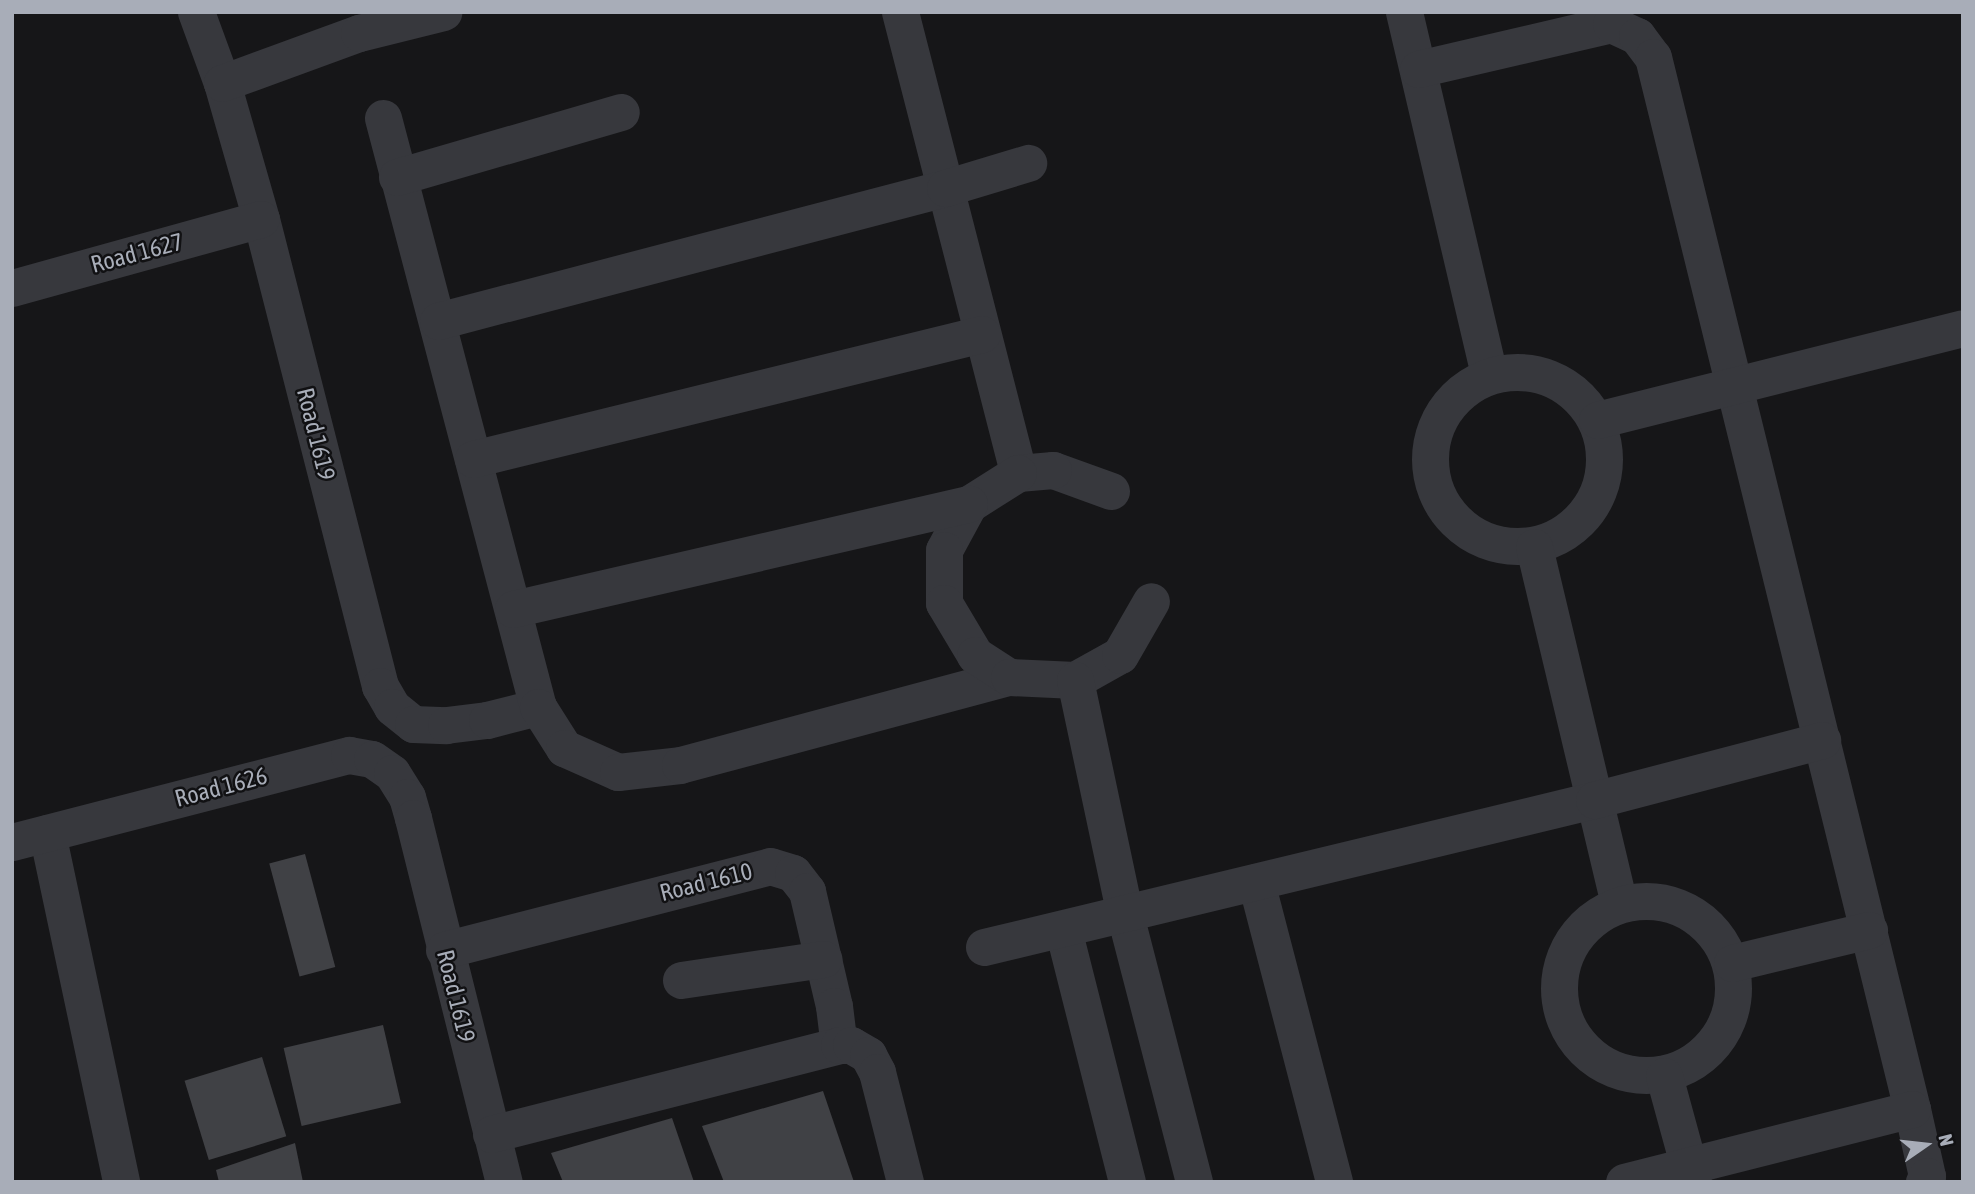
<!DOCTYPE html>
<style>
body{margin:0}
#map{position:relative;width:1975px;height:1194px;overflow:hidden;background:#161618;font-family:"Asap Condensed",sans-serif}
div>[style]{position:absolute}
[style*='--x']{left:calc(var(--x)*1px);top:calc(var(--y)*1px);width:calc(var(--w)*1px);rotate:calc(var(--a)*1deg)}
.building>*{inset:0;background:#404145;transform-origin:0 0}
.minor>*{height:37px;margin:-18.5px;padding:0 18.5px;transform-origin:18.5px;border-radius:18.5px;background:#37383d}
.minor>.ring{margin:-18.5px;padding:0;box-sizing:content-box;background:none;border:37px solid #37383d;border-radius:50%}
span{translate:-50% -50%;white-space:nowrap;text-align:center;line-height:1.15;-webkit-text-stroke:5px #111113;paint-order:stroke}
.street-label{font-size:24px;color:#a8adb8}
.frame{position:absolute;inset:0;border:14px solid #a8adb8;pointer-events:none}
.north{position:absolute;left:1891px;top:1110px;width:70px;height:70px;-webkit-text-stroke:5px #111113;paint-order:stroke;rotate:76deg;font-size:19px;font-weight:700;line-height:28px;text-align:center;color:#a8adb8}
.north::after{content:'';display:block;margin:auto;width:24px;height:32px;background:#a8adb8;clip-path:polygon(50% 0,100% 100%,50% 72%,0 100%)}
</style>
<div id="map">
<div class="building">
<i style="left:305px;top:854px;width:117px;height:37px;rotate:75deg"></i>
<i style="left:383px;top:1025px;width:80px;height:102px;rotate:77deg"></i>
<i style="left:262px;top:1057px;width:83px;height:81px;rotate:73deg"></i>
<i style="clip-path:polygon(823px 1091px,854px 1182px,724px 1182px,702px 1126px)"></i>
<i style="clip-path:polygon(672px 1118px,694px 1182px,563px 1182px,551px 1153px)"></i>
<i style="clip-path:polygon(295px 1143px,303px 1182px,219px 1182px,216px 1170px)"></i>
</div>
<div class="minor">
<i style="--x:196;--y:12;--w:76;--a:69.9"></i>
<i style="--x:222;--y:83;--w:141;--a:74"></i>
<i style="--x:261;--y:219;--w:482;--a:75.7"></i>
<i style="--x:380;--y:686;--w:24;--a:60"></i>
<i style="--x:392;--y:707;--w:27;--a:39"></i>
<i style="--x:413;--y:724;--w:33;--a:2"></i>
<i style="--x:446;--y:725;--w:41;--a:-7"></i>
<i style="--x:487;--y:720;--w:53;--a:-14.3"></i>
<i style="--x:900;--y:12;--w:476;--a:75.6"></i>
<i style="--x:1404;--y:12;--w:373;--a:76.8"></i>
<i style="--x:1418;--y:69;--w:198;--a:-13.1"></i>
<i style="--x:1611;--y:24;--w:29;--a:25"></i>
<i style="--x:1637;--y:36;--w:26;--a:53"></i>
<i style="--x:1653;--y:57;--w:1083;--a:76.17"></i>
<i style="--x:1912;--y:1109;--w:69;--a:77.4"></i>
<i style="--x:1927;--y:1176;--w:7;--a:117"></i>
<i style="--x:222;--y:83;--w:146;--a:-20.1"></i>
<i style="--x:359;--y:33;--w:87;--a:-14"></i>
<i style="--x:383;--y:118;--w:609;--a:75.26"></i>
<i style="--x:538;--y:707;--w:49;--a:57.6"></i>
<i style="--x:564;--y:748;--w:59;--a:24"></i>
<i style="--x:618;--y:772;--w:62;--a:-6.4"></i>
<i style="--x:680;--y:765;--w:341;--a:-15"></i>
<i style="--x:397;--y:177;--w:233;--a:-16.2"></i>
<i style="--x:12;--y:288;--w:258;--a:-15.5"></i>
<i style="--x:438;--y:321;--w:524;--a:-14.7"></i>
<i style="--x:945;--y:188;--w:87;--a:-16.8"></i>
<i class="ring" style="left:1430px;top:372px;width:137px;height:137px"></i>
<i style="--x:1597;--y:420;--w:377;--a:-14.1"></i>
<i style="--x:473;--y:459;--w:524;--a:-13.8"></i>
<i style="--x:1111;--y:491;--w:62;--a:-160.1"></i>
<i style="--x:1053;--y:470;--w:35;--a:175"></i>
<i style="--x:1018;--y:473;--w:58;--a:147.7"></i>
<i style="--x:969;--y:504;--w:52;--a:118.5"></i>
<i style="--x:944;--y:550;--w:53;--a:90"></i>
<i style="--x:944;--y:603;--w:61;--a:59.2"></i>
<i style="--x:975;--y:655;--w:40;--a:32.9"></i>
<i style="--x:1009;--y:677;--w:66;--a:2.6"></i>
<i style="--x:1075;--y:680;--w:51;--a:-29.1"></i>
<i style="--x:1120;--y:655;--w:62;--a:-60.1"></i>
<i style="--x:1534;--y:547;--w:366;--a:76.6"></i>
<i style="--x:513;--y:609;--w:468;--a:-13"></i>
<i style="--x:1075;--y:680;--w:240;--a:78"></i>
<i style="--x:1125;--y:915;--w:276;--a:75.5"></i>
<i style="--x:47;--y:833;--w:357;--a:78"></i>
<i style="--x:12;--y:842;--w:348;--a:-14.5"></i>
<i style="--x:349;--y:755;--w:23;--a:10"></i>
<i style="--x:372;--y:759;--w:24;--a:35"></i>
<i style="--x:392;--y:773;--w:28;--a:58"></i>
<i style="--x:407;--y:797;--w:22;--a:74"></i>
<i style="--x:413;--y:818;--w:375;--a:76"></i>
<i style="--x:1256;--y:882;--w:310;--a:75.4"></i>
<i class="ring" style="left:1559px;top:901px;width:137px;height:137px"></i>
<i style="--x:1063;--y:929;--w:261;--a:75.8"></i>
<i style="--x:984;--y:947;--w:627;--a:-13.55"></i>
<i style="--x:1594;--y:800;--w:236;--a:-14.7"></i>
<i style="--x:444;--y:950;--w:337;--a:-14.4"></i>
<i style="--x:770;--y:866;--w:24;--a:17"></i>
<i style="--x:793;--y:873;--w:23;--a:52"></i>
<i style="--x:807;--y:891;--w:118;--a:76.8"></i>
<i style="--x:834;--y:1006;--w:39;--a:83"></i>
<i style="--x:1732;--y:963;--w:141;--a:-13.5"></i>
<i style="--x:681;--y:980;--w:144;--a:-8.4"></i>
<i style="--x:1664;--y:1076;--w:110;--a:74.7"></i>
<i style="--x:491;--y:1134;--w:359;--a:-14.3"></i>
<i style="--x:839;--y:1045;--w:12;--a:0"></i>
<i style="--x:851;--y:1045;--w:20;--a:30"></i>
<i style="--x:868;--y:1055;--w:19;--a:62"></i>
<i style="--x:877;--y:1072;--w:114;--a:75.7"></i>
<i style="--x:1624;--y:1182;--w:297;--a:-14.2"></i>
</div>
<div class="street-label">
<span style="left:137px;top:253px;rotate:-15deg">Road 1627</span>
<span style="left:316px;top:434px;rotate:76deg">Road 1619</span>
<span style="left:221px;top:787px;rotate:-15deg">Road 1626</span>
<span style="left:706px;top:882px;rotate:-14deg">Road 1610</span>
<span style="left:456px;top:996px;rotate:76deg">Road 1619</span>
</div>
<div class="frame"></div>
<div class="north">N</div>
</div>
